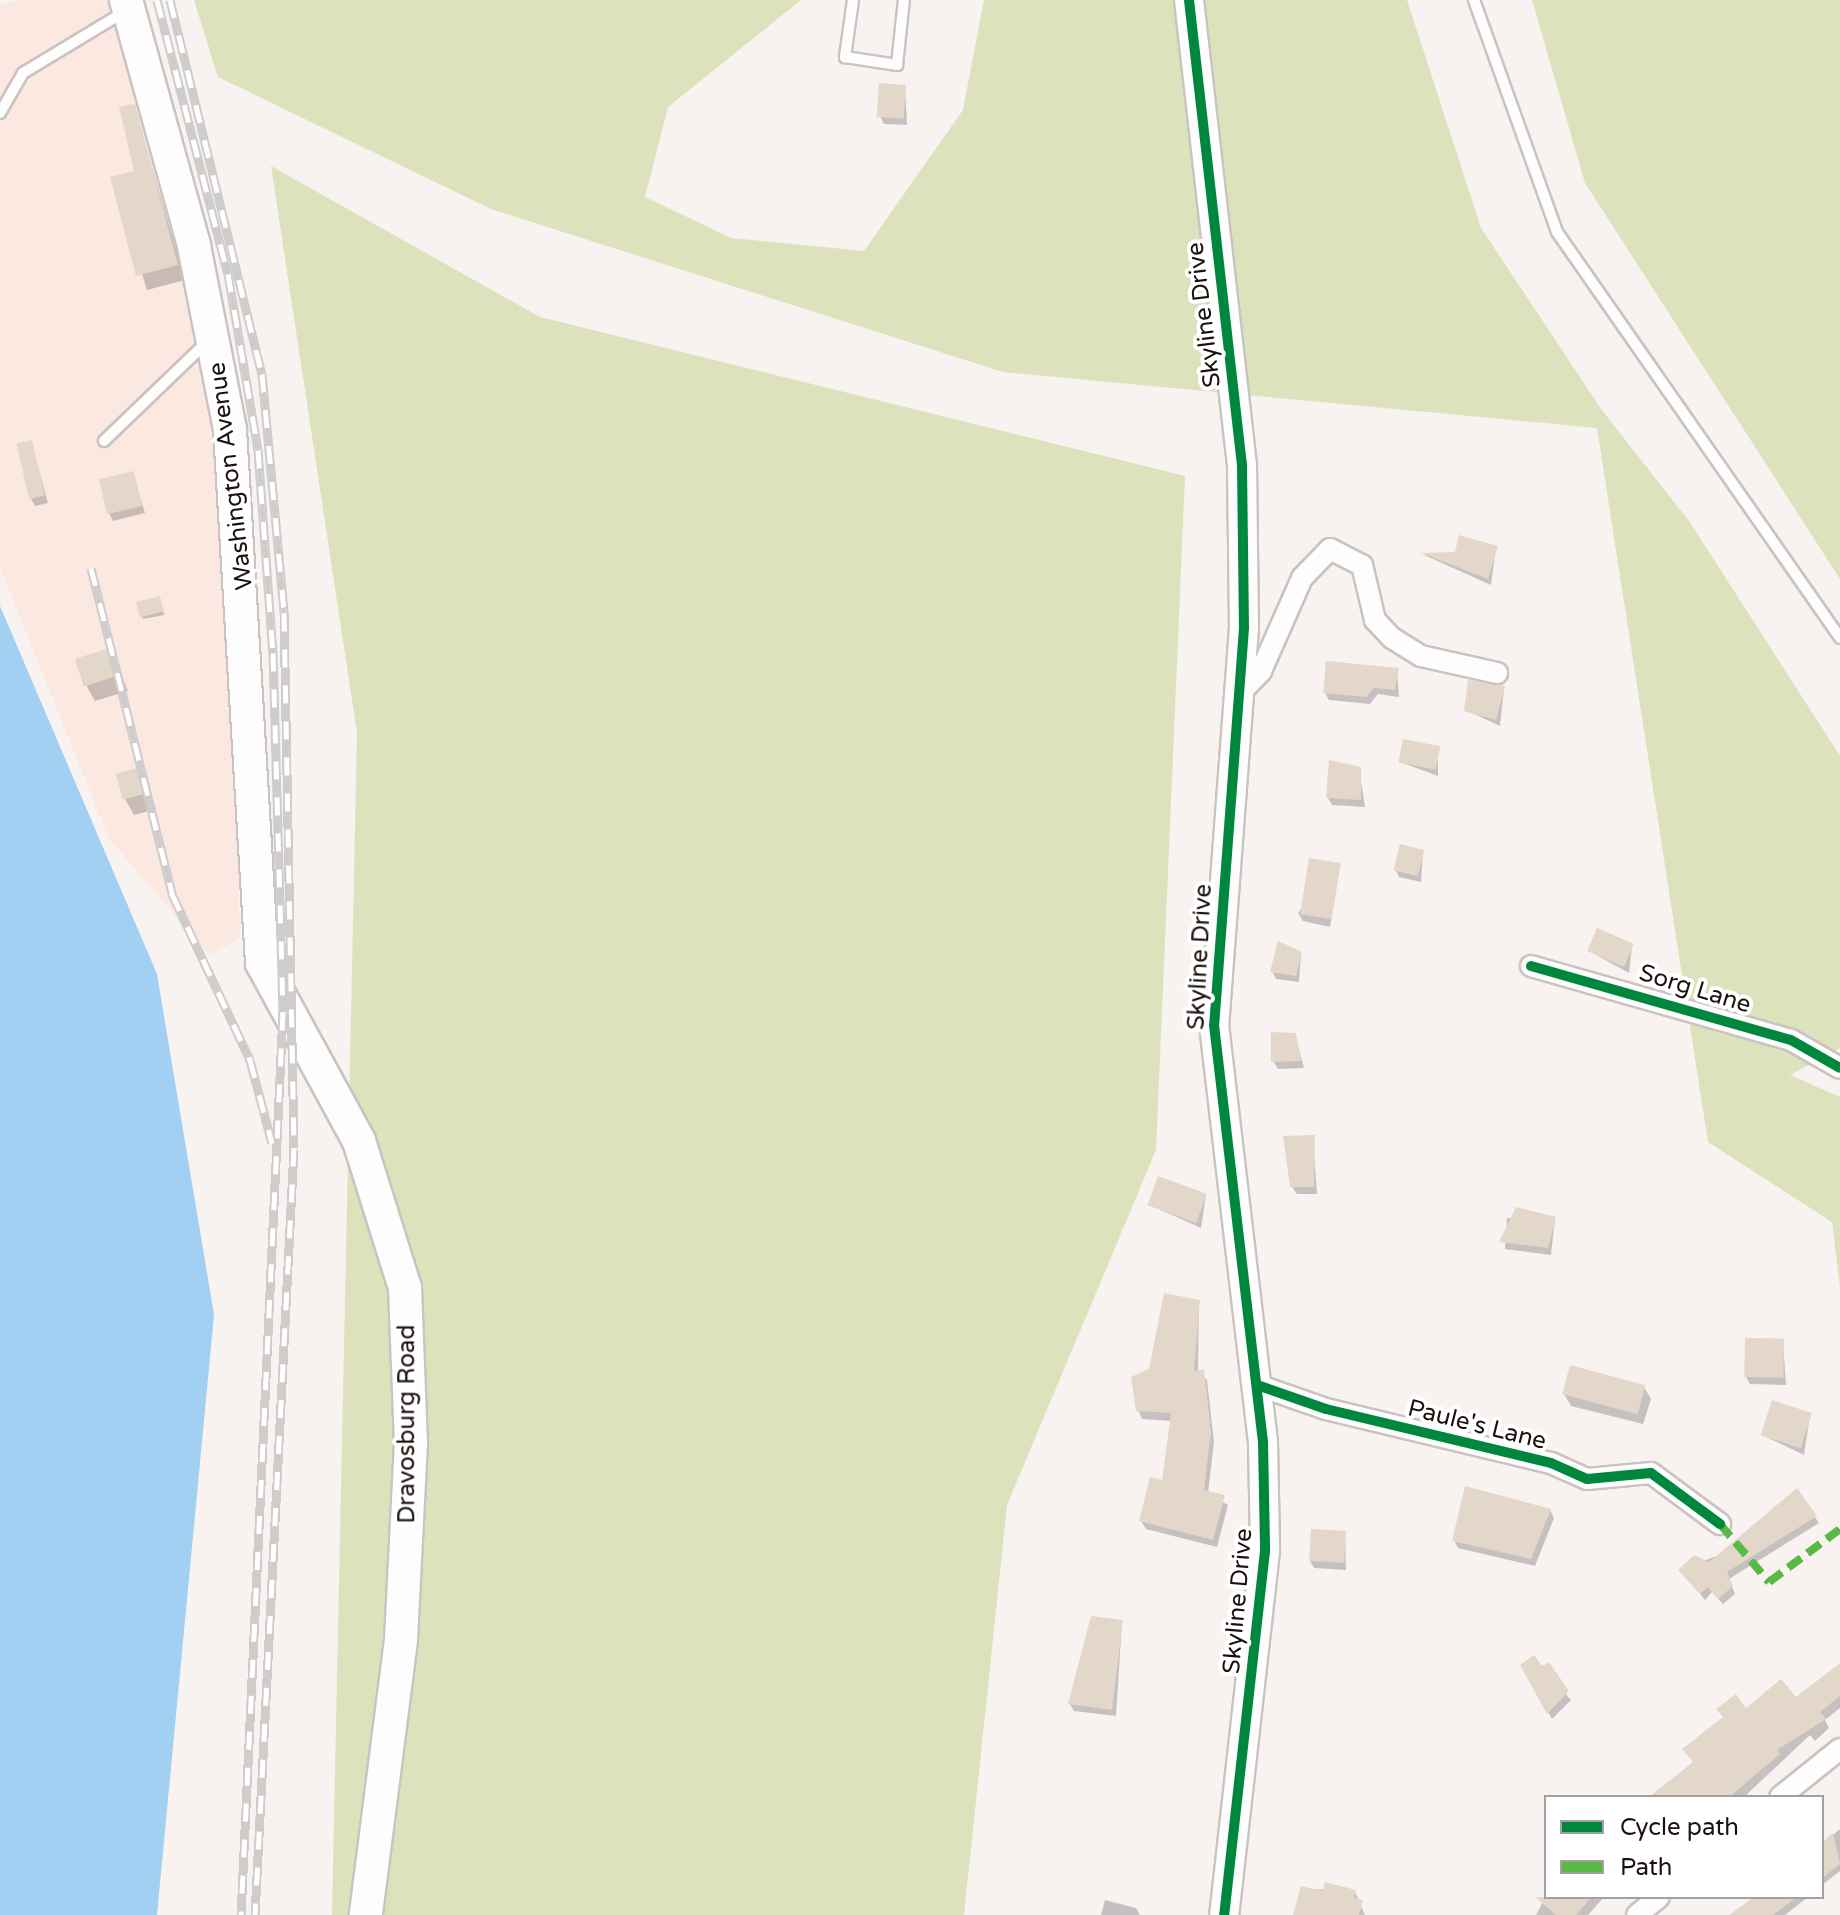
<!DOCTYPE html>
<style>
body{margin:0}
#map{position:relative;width:1840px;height:1915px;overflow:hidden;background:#f8f2f0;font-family:"Varela Round",sans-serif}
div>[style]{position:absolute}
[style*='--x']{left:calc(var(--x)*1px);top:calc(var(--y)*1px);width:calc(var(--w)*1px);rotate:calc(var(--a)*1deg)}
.built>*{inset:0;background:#fbe9e1}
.green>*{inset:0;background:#dbe2bc}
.water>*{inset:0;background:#a1d0f2}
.shadow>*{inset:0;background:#0003}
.building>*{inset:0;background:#e3d7ca;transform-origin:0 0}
.roads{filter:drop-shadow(2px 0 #cac3c0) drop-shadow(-2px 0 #cac3c0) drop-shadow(0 2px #cac3c0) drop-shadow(0 -2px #cac3c0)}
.lane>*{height:10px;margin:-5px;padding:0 5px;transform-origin:5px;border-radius:5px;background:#fefdfd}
.street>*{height:20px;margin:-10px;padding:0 10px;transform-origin:10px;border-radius:10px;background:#fefdfd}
.secondary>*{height:28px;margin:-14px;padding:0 14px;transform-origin:14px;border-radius:14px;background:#fefdfd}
.primary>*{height:32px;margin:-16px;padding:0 16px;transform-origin:16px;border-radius:16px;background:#fefdfd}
.rail>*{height:9px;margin-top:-4.5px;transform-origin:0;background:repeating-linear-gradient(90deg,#fff 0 18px,#cecdcb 0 36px);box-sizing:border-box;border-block:2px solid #cecdcb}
.quiet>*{height:8px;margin-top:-4px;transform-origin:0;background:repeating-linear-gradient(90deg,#58b947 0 16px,transparent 0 24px)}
.cycleway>*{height:10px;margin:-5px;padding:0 5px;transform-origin:5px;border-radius:5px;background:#00873e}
span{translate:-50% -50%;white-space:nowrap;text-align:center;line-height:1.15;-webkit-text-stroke:8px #fff;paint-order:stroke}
.street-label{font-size:24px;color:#1b120e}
.legend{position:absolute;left:1544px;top:1795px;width:280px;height:104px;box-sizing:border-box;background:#fff;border:2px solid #a4a09f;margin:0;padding:10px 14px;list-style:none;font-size:24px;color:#1b120e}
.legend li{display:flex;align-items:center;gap:16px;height:40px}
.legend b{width:40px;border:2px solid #a4a09f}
</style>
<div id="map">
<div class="built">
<i style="clip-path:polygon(17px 0,108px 0,174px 226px,228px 525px,240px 938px,210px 955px,109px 839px,0 567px,0 5px)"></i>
</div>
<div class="green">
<i style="clip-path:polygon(194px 0,801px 0,668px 107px,645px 197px,731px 238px,864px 251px,963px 110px,984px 0,1407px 0,1481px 228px,1601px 409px,1689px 521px,1840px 756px,1840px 1048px,1790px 1075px,1840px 1097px,1840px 1287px,1832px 1222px,1708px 1142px,1597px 428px,1003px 372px,491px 209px,218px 77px)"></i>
<i style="clip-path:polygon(1532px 0,1840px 0,1840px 579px,1585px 183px)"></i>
<i style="clip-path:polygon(271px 166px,540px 317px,1185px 476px,1156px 1150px,1007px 1505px,964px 1915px,332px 1915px,357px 733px)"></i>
</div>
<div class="water">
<i style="clip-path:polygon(0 606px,157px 974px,214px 1315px,157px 1915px,0 1915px)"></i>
</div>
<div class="shadow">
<i style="clip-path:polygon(905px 87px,907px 125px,884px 124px,880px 116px)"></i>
<i style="clip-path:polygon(134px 106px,185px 280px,147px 290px,112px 178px,136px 172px)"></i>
<i style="clip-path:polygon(31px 442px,48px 503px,35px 506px,31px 499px)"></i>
<i style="clip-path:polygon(133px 474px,145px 513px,113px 521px,109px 513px)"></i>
<i style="clip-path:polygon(1496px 547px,1491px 585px,1424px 555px,1457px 554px)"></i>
<i style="clip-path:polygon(161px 601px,164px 615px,143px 619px,142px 617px)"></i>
<i style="clip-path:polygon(111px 650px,128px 691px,95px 701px,86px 685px)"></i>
<i style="clip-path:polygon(1397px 670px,1399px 697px,1378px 694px,1370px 704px,1329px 700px,1325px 693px)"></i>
<i style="clip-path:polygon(1504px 688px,1500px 726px,1472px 713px,1468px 706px)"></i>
<i style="clip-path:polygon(1438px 747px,1438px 776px,1400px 762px)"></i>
<i style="clip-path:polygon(140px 769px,156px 809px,134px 815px,125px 799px)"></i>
<i style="clip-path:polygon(1359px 769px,1365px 807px,1332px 805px,1328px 798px)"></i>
<i style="clip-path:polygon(1423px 852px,1421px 882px,1399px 877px,1395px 869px)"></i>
<i style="clip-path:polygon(1340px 865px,1330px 927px,1303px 921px,1298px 913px)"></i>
<i style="clip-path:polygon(1632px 946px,1629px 973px,1589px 951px)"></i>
<i style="clip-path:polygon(1301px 953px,1299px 982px,1276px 979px,1272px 971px)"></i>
<i style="clip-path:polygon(1295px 1035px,1304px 1068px,1278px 1069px,1273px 1061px)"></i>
<i style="clip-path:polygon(1313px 1137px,1317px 1194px,1297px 1194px,1292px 1187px)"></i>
<i style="clip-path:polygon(1206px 1195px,1201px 1228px,1150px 1205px)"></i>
<i style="clip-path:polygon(1507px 1218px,1555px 1219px,1551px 1255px,1505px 1249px)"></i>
<i style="clip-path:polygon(1199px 1302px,1198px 1372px,1207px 1380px,1214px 1442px,1208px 1493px,1228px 1505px,1217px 1547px,1146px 1529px,1141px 1521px,1164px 1482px,1172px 1421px,1142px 1419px,1138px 1410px,1151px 1371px)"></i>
<i style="clip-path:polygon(1783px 1341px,1786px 1385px,1750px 1384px,1746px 1377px)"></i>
<i style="clip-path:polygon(1644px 1387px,1651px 1399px,1643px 1424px,1571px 1406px,1564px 1394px)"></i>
<i style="clip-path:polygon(1810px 1415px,1804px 1455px,1762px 1435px)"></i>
<i style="clip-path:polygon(1550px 1510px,1554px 1518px,1535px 1566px,1458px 1548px,1454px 1540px)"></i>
<i style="clip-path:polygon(1815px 1517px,1819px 1523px,1729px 1579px,1735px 1594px,1723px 1604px,1712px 1592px,1705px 1600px,1681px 1570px)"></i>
<i style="clip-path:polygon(1345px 1533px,1346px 1570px,1314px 1568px,1310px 1561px)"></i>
<i style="clip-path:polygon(1122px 1622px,1116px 1716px,1074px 1711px,1070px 1704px)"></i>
<i style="clip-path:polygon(1522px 1665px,1542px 1668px,1571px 1700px,1552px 1719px)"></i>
<i style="clip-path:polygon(1840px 1667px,1840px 1708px,1825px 1720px,1829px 1728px,1815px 1741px,1810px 1735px,1744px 1797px,1661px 1797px,1746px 1711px,1795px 1699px)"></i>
<i style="clip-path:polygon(1840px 1829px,1840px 1871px,1822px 1885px,1822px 1844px)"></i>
<i style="clip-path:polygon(1302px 1888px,1355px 1892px,1365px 1915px,1295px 1915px)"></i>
<i style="clip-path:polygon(1546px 1896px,1546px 1897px,1604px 1897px,1588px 1915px,1536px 1915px)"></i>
<i style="clip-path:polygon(1755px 1897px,1808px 1897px,1785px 1915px,1732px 1915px)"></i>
<i style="clip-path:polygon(1105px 1900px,1136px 1908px,1140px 1915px,1101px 1915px)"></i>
</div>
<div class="building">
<i style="left:879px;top:83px;width:27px;height:34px;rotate:4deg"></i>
<i style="clip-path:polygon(135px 104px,178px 265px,136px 276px,110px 177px,134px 171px,119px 107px)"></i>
<i style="left:32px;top:440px;width:57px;height:16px;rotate:77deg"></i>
<i style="left:134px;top:471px;width:36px;height:36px;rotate:77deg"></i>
<i style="clip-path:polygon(1459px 535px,1498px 546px,1488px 579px,1421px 553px,1455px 552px)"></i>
<i style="left:160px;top:596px;width:16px;height:25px;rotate:76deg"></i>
<i style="left:112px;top:647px;width:29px;height:39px;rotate:72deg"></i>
<i style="clip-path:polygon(1326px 661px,1399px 668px,1395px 690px,1374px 688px,1366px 697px,1323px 693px)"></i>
<i style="clip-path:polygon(1468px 680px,1505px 686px,1496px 720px,1464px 711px)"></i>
<i style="left:1403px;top:739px;width:38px;height:24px;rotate:11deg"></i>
<i style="clip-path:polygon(1329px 760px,1361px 767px,1361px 800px,1326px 798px)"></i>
<i style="left:141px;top:767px;width:27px;height:26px;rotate:75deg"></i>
<i style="left:1400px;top:844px;width:25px;height:27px;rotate:14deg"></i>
<i style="left:1309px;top:858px;width:32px;height:57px;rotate:9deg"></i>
<i style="left:1597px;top:928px;width:40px;height:25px;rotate:23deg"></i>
<i style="clip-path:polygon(1278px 941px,1302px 952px,1296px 976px,1270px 972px)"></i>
<i style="clip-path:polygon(1271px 1032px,1296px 1033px,1301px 1061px,1271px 1062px)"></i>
<i style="clip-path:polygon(1315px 1135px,1314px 1187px,1290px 1187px,1283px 1136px)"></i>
<i style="left:1158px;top:1176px;width:52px;height:31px;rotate:20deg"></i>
<i style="clip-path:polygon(1516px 1207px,1556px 1217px,1548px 1248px,1499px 1242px)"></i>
<i style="clip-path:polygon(1164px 1293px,1200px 1300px,1194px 1371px,1204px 1369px,1211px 1432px,1204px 1490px,1225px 1495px,1213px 1540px,1139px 1521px,1150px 1477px,1162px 1480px,1171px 1413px,1136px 1411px,1131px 1377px,1149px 1369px)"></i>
<i style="left:1745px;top:1338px;width:39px;height:39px;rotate:1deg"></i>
<i style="left:1570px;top:1365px;width:78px;height:30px;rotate:15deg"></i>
<i style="left:1772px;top:1400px;width:42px;height:37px;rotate:18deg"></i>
<i style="clip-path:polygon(1465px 1486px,1551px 1509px,1531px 1559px,1452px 1541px)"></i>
<i style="clip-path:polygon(1797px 1488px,1817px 1516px,1727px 1572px,1733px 1586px,1718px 1599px,1708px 1587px,1700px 1594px,1678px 1570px,1694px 1555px,1709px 1562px)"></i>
<i style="left:1311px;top:1529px;width:35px;height:32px;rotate:3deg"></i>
<i style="clip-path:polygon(1091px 1616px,1123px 1620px,1112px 1710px,1068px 1704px)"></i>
<i style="clip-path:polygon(1534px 1655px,1542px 1666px,1549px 1662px,1569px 1691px,1547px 1714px,1520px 1665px)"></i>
<i style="clip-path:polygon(1840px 1663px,1840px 1696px,1820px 1712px,1826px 1719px,1777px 1750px,1780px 1754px,1729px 1797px,1649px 1797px,1693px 1762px,1682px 1749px,1723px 1717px,1716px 1709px,1736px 1694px,1746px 1708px,1781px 1679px,1796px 1697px)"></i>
<i style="clip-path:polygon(1833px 1833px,1840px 1864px,1822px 1878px,1822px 1842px)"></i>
<i style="clip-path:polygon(1325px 1882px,1356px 1890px,1354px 1898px,1363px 1900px,1359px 1915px,1293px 1915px,1301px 1886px,1323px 1891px)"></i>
<i style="clip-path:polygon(1535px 1897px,1591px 1897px,1576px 1915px,1556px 1915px)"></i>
<i style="clip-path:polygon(1754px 1897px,1797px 1897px,1773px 1915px,1729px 1915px)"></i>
</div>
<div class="roads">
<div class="lane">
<i style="--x:853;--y:0;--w:58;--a:98"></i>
<i style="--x:845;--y:57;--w:53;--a:8.7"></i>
<i style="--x:897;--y:65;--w:65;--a:-83.9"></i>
<i style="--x:1474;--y:0;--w:246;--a:70.3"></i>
<i style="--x:1557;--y:232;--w:495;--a:55.1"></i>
<i style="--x:0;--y:113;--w:46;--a:-60.1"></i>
<i style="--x:23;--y:73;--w:118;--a:-31.1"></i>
<i style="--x:104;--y:441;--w:143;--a:-43.9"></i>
</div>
<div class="street">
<i style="--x:1239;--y:694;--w:32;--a:-46"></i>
<i style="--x:1261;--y:671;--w:102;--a:-66.2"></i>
<i style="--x:1302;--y:578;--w:40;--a:-46"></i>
<i style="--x:1330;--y:549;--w:36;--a:27"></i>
<i style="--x:1362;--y:565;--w:57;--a:76.7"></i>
<i style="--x:1375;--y:620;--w:25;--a:47"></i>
<i style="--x:1392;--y:638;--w:34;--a:32"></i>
<i style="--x:1421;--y:656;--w:78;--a:12.6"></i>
<i style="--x:1531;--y:966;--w:270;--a:15.9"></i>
<i style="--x:1791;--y:1040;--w:56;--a:29.7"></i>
<i style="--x:1257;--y:1385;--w:73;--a:19.2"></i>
<i style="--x:1326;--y:1409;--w:231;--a:13.5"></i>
<i style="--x:1551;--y:1463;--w:39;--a:24"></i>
<i style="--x:1587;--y:1479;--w:64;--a:-5.4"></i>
<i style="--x:1651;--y:1473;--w:86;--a:36.5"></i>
<i style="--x:1780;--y:1797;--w:77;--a:-38.7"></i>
<i style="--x:1637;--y:1915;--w:28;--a:-39"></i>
</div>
<div class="secondary">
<i style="--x:1189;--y:0;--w:468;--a:83.5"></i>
<i style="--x:1242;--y:465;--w:163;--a:89.3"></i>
<i style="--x:1244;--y:628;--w:398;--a:94.3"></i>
<i style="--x:1214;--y:1025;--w:420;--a:83.3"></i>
<i style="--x:1263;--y:1442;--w:109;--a:88.9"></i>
<i style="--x:1265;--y:1551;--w:366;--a:96.4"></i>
</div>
<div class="primary">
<i style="--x:126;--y:0;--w:255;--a:74.5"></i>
<i style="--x:194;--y:246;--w:187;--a:78.9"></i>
<i style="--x:230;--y:430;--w:534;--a:86.56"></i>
<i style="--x:262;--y:963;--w:203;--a:61.4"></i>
<i style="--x:359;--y:1141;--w:154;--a:72.6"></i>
<i style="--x:405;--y:1288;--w:154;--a:87.8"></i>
<i style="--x:411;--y:1442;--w:198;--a:92.9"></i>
<i style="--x:401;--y:1640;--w:277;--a:97.3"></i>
</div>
</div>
<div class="rail">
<i style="--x:157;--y:0;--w:283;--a:75.5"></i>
<i style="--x:228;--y:274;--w:179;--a:80.3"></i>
<i style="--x:258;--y:450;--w:204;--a:85.8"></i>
<i style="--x:273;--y:653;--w:359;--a:88.4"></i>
<i style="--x:283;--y:1012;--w:904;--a:92.66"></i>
<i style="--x:170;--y:0;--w:385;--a:76.2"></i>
<i style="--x:262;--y:374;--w:240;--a:84.7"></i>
<i style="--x:284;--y:613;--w:535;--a:88.93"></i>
<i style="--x:294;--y:1148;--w:768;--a:92.91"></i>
<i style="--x:91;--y:568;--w:336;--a:76"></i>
<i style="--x:172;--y:894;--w:183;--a:64.8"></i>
<i style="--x:250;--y:1060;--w:86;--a:75.2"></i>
</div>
<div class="quiet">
<i style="--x:1720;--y:1524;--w:76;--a:49.8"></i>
<i style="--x:1769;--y:1582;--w:89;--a:-36.7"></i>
</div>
<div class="cycleway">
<i style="--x:1189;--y:0;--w:468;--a:83.5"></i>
<i style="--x:1242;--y:465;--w:163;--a:89.3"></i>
<i style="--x:1244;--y:628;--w:398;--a:94.3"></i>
<i style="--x:1214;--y:1025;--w:420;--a:83.3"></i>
<i style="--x:1263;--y:1442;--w:109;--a:88.9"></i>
<i style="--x:1265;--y:1551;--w:366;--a:96.4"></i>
<i style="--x:1531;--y:966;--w:270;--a:15.9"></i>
<i style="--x:1791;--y:1040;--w:56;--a:29.7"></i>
<i style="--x:1257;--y:1385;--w:73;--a:19.2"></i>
<i style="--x:1326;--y:1409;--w:231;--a:13.5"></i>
<i style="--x:1551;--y:1463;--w:39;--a:24"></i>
<i style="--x:1587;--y:1479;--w:64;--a:-5.4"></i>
<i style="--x:1651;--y:1473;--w:86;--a:36.5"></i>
</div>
<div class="street-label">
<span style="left:1204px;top:315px;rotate:-97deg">Skyline Drive</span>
<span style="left:231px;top:476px;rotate:-97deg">Washington Avenue</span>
<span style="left:1200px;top:957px;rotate:-87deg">Skyline Drive</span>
<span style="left:1695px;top:989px;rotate:17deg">Sorg Lane</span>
<span style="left:407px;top:1424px;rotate:-90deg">Dravosburg Road</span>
<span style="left:1477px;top:1425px;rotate:14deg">Paule's Lane</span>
<span style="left:1238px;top:1601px;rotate:-85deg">Skyline Drive</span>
</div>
<ul class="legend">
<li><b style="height:10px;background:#00873e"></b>Cycle path</li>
<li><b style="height:10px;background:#58b947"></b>Path</li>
</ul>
</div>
